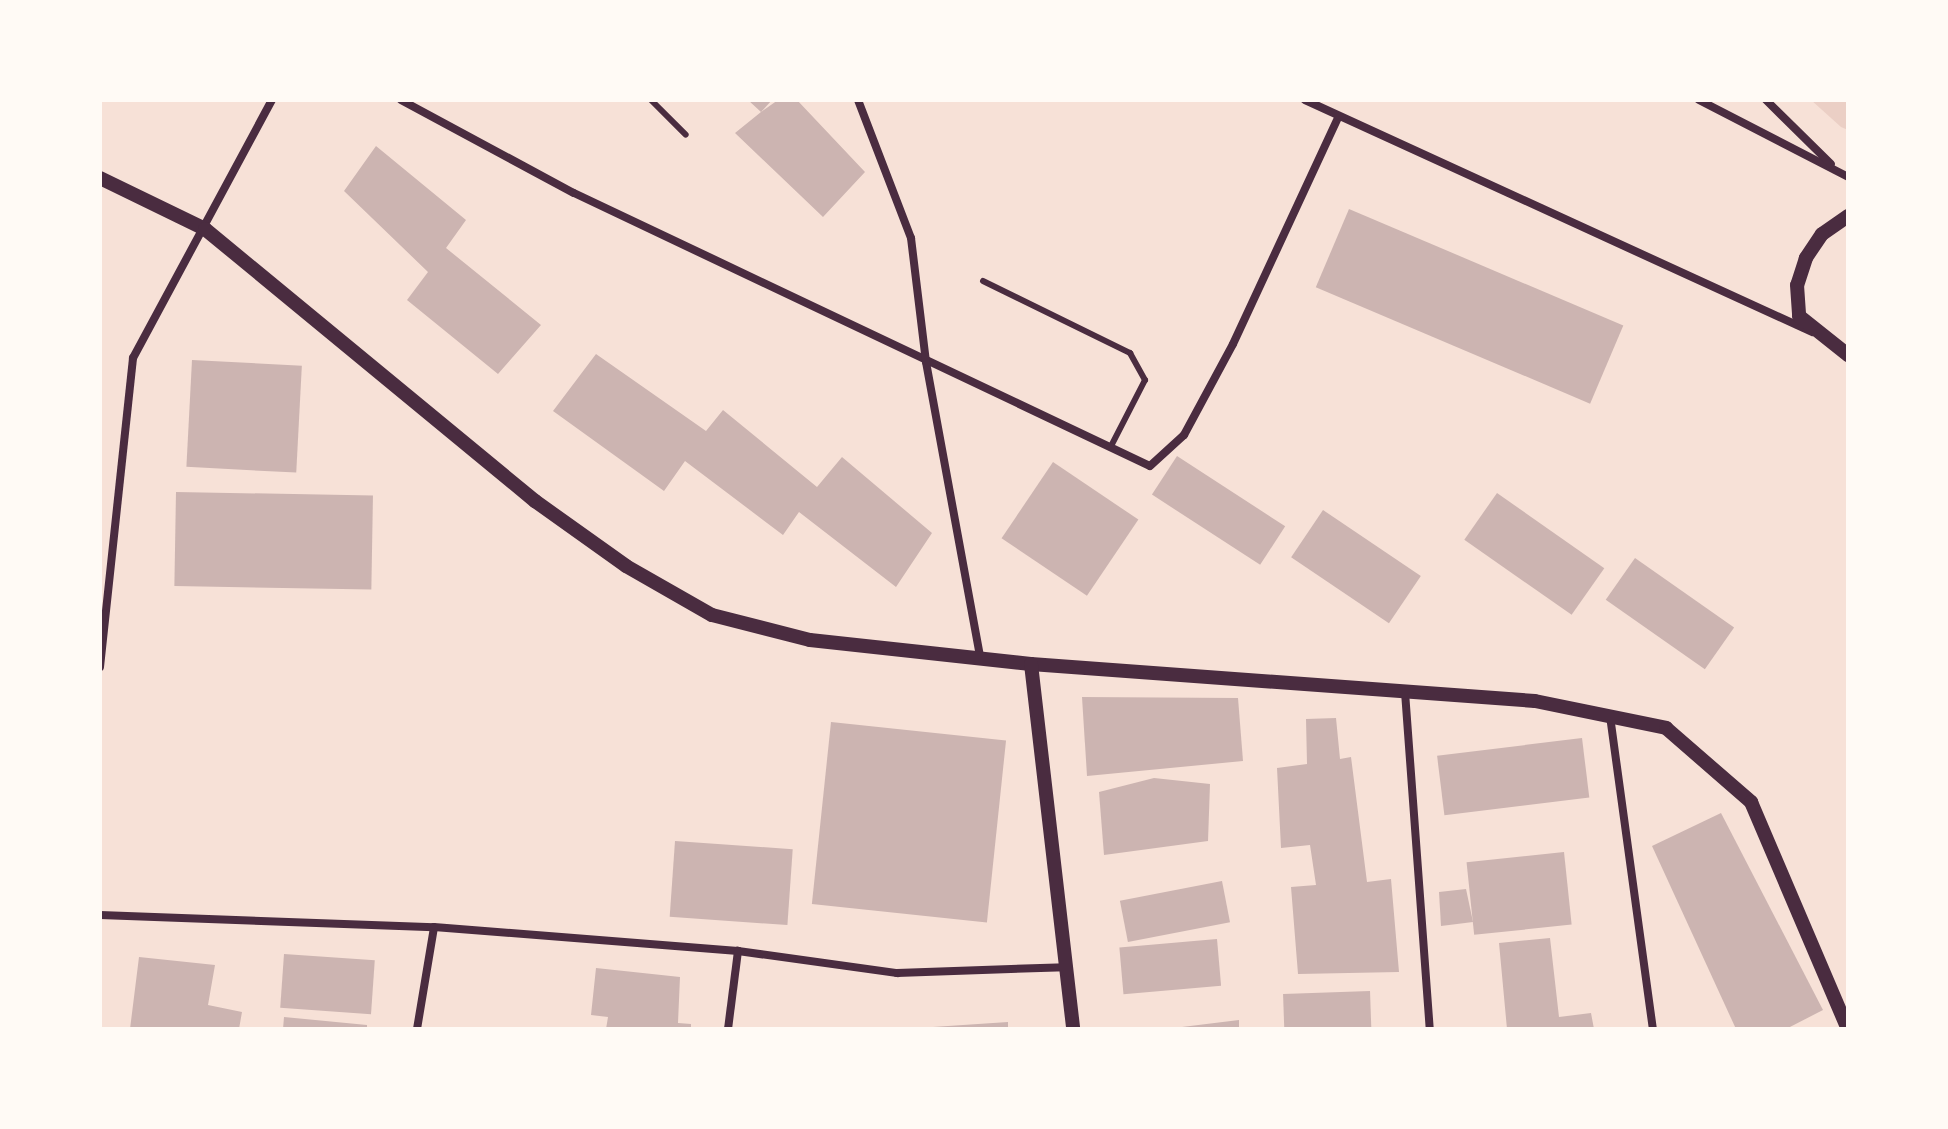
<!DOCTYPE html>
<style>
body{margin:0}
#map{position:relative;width:1948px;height:1129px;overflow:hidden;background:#f7e1d7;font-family:Lato,sans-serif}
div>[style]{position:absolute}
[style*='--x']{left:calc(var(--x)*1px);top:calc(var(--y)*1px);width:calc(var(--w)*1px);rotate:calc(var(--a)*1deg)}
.green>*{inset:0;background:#ebcfc5}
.building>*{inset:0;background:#ccb4b1;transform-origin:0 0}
.service>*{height:6px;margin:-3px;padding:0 3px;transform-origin:3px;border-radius:3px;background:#4a2c40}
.minor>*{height:8px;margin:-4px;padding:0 4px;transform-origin:4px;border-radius:4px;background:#4a2c40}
.tertiary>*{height:14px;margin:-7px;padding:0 7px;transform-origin:7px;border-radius:7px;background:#4a2c40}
span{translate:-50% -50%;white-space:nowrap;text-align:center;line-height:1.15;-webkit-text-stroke:6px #fffaf5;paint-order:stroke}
.frame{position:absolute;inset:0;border:102px solid #fffaf5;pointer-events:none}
</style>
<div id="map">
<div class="green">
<i style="clip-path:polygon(1811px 100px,1848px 100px,1848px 130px,1841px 127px)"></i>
</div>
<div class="building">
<i style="clip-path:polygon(748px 100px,772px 100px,761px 112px,778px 100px,797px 100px,865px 172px,823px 217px,735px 133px,761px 112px)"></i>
<i style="clip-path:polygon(376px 146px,466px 220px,446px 248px,541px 325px,498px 374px,407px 300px,428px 272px,344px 191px)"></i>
<i style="left:1349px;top:209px;width:298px;height:85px;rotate:23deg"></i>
<i style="clip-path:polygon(596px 354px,706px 431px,723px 410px,817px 487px,842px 457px,932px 533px,896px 587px,799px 512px,783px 535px,685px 461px,664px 491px,553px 411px)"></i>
<i style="left:192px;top:360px;width:110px;height:107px;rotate:3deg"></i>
<i style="left:1177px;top:456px;width:129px;height:46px;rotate:33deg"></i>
<i style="left:1053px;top:462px;width:103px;height:92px;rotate:34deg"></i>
<i style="left:176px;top:492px;width:197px;height:94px;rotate:1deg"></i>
<i style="left:1497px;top:493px;width:131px;height:57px;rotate:35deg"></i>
<i style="left:1323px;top:510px;width:118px;height:57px;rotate:34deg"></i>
<i style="left:1635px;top:558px;width:121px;height:51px;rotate:35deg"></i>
<i style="clip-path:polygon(1082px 697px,1238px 698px,1243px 761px,1087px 776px)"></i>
<i style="clip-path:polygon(1336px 718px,1340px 759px,1351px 757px,1367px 882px,1391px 879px,1399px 972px,1298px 974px,1291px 887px,1316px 885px,1310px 845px,1281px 848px,1277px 768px,1307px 764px,1306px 719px)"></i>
<i style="left:831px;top:722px;width:176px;height:183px;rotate:6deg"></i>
<i style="left:1582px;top:738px;width:60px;height:146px;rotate:83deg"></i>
<i style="clip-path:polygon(1154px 778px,1210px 784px,1208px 841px,1104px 855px,1099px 792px)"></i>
<i style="clip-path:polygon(1721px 813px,1823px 1010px,1786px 1029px,1736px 1029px,1652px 846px)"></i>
<i style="left:675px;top:841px;width:118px;height:76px;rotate:4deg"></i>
<i style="left:1564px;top:852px;width:73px;height:98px;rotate:84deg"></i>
<i style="left:1222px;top:881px;width:42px;height:104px;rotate:79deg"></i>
<i style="clip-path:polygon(1466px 889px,1473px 922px,1441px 926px,1439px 892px)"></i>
<i style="clip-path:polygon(1550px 938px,1559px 1017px,1591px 1013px,1594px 1029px,1507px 1029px,1499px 943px)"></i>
<i style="left:1217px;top:939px;width:47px;height:98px;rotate:85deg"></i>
<i style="left:284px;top:954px;width:91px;height:54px;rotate:4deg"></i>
<i style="clip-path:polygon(139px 957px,215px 965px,208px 1005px,242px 1012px,239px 1029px,130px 1029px)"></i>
<i style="clip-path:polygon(596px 968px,680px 977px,678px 1023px,691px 1024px,691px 1029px,606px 1029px,608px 1017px,591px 1015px)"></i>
<i style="left:1370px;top:991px;width:38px;height:87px;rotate:88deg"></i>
<i style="clip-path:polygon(284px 1017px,367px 1025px,367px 1029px,283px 1029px)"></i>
<i style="clip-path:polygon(1239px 1020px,1239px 1029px,1182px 1029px,1182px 1027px)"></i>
<i style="clip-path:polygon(1008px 1022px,1008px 1029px,933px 1029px,933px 1027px)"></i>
</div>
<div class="service">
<i style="--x:651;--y:100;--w:49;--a:45"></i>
<i style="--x:983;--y:281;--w:164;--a:26.1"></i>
<i style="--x:1130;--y:353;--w:31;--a:61"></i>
<i style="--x:1145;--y:380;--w:76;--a:117.2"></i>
</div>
<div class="minor">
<i style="--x:401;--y:100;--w:196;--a:28.3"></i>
<i style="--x:574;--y:193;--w:637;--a:25.36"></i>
<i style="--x:1150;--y:466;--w:46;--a:-42.4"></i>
<i style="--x:1184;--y:435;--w:103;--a:-61.7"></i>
<i style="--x:1233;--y:344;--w:249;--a:-65.1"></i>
<i style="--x:858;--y:100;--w:148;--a:69"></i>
<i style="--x:911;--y:238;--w:125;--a:83.1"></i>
<i style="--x:926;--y:362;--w:299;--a:79.6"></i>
<i style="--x:1305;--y:100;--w:558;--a:24.59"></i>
<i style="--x:1699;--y:100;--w:168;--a:27.3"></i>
<i style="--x:1766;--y:100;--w:91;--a:44.6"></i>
<i style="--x:100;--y:667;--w:311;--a:-83.9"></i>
<i style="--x:133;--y:358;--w:293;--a:-61.7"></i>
<i style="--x:1405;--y:692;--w:338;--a:85.8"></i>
<i style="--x:1610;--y:716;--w:316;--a:82.2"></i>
<i style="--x:100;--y:915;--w:334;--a:2.1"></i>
<i style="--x:434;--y:927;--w:305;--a:4.5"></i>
<i style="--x:738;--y:951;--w:161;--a:7.9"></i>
<i style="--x:897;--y:973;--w:168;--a:-2"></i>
<i style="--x:417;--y:1029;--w:103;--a:-80.5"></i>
<i style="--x:728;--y:1029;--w:79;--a:-82.7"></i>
</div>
<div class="tertiary">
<i style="--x:100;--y:178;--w:117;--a:25.9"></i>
<i style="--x:205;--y:229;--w:428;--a:39.5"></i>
<i style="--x:535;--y:501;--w:112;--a:35.5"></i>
<i style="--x:626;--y:566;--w:99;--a:29.7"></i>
<i style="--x:712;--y:615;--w:101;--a:14.3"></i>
<i style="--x:810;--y:640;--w:222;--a:6.2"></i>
<i style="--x:1031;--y:664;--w:505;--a:4.2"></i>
<i style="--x:1535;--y:701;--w:134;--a:11.6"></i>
<i style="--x:1666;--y:728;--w:113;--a:41"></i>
<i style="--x:1751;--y:802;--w:247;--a:66.9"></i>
<i style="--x:1848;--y:216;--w:32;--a:145"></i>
<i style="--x:1822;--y:234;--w:29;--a:124"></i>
<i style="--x:1806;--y:258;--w:28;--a:108"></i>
<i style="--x:1797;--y:285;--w:31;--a:86"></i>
<i style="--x:1799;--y:316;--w:63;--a:38.5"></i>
<i style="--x:1031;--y:664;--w:367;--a:83.4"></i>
</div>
<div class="frame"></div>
</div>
